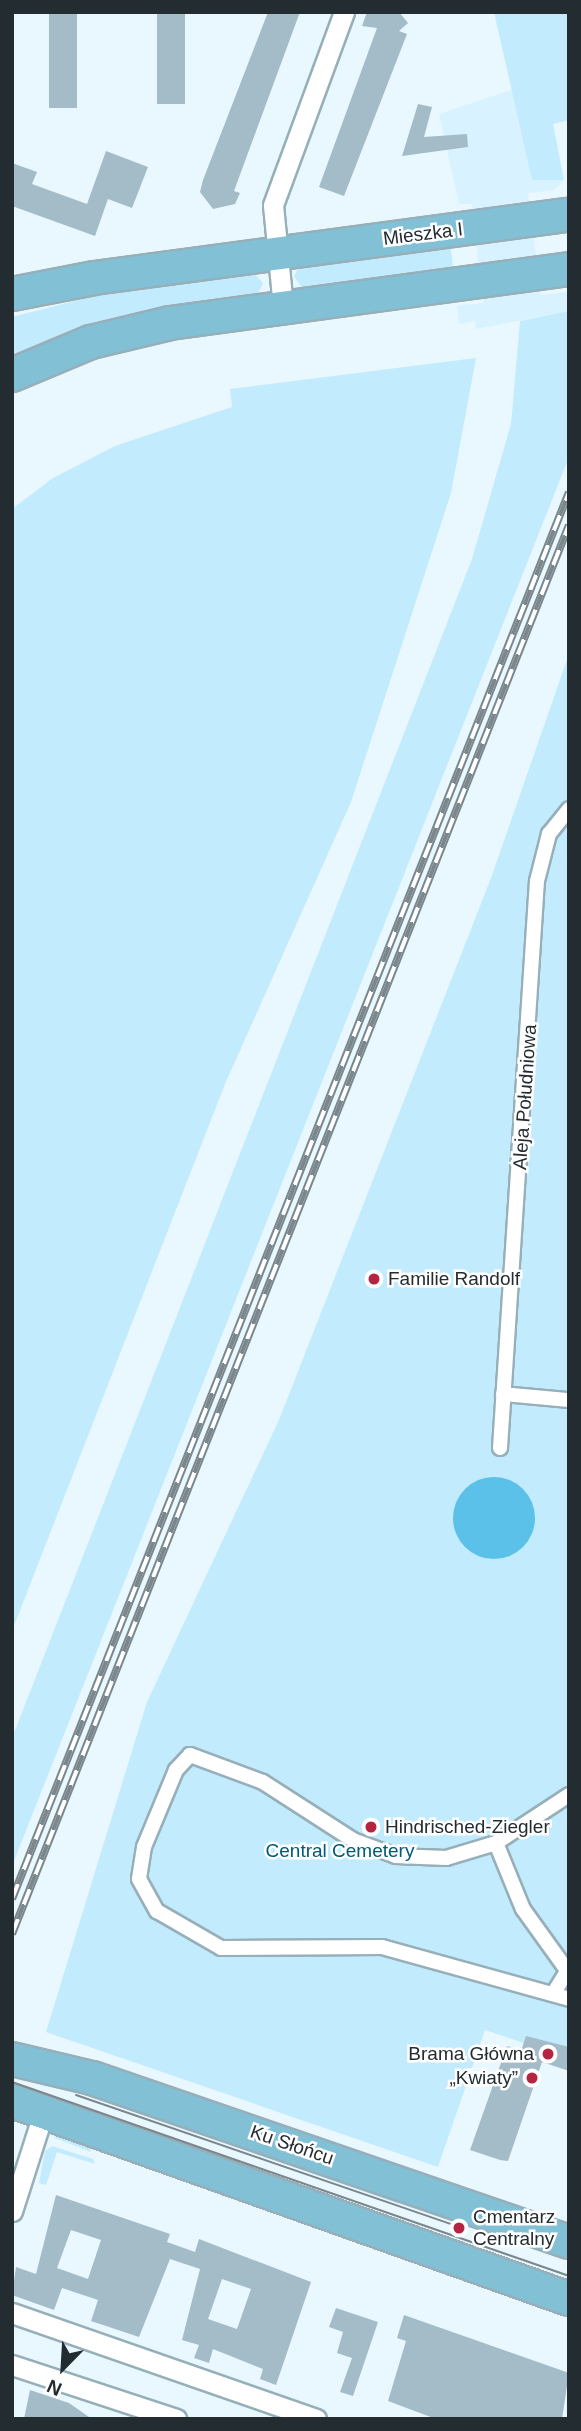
<!DOCTYPE html>
<meta charset="utf-8">
<style>
body{margin:0}
#map{position:relative;width:581px;height:2431px;overflow:hidden;background:#e8f8fe;font-family:Helvetica,sans-serif}
div>[style]{position:absolute}
[style*='--x']{left:calc(var(--x)*1px);top:calc(var(--y)*1px);width:calc(var(--w)*1px);rotate:calc(var(--a)*1deg)}
.built>*{inset:0;background:#d8f3ff}
.green>*{inset:0;background:#c2ebfd}
.water>*{inset:0;background:#5bc1e8}
.round{border-radius:50%}
.building>*{inset:0;background:#a4bcc7;transform-origin:0 0}
.roads{filter:drop-shadow(2px 0 #96afb9) drop-shadow(-2px 0 #96afb9) drop-shadow(0 2px #96afb9) drop-shadow(0 -2px #96afb9)}
.pedestrian>*{height:14px;margin:-7px;padding:0 7px;transform-origin:7px;border-radius:7px;background:#fff}
.minor>*{height:19px;margin:-9.5px;padding:0 9.5px;transform-origin:9.5px;border-radius:9.5px;background:#fff}
.primary>*{height:32px;margin:-16px;padding:0 16px;transform-origin:16px;border-radius:16px;background:#82c0d6}
.tram>*{height:2px;margin:-1px;padding:0 1px;transform-origin:1px;border-radius:1px;background:#7b878c}
.rail>*{height:8px;margin-top:-4px;transform-origin:0;background:repeating-linear-gradient(90deg,#fff 0 16px,#7b878c 0 32px);box-sizing:border-box;border-block:2px solid #7b878c}
.dots>*{width:19px;height:19px;translate:-50% -50%;box-sizing:border-box;border:4px solid #fff;border-radius:50%}
span{translate:-50% -50%;white-space:nowrap;text-align:center;line-height:1.15;-webkit-text-stroke:5px #fff;paint-order:stroke}
.street-label{font-size:19px;color:#232c31}
.poi-label{font-size:19px;color:#232c31}
.left{translate:0 -50%;text-align:left}
.right{translate:-100% -50%;text-align:right}
.park-label{font-size:19px;color:#005a74}
.frame{position:absolute;inset:0;border:14px solid #232c31;pointer-events:none}
.north{position:absolute;left:28px;top:2333px;width:70px;height:70px;-webkit-text-stroke:5px #fff;paint-order:stroke;rotate:204deg;font-size:19px;font-weight:700;line-height:28px;text-align:center;color:#232c31}
.north::after{content:'';display:block;margin:auto;width:24px;height:32px;background:#232c31;clip-path:polygon(50% 0,100% 100%,50% 72%,0 100%)}
</style>
<div id="map">
<div class="built">
<i style="clip-path:polygon(514px 89px,532px 180px,564px 180px,554px 190px,528px 193px,541px 295px,569px 292px,569px 311px,476px 329px,475px 321px,459px 324px,457px 306px,483px 303px,472px 204px,459px 204px,439px 114px)"></i>
</div>
<div class="green">
<i style="clip-path:polygon(494px 12px,569px 12px,569px 120px,553px 124px,564px 180px,532px 180px)"></i>
<i style="clip-path:polygon(450px 243px,454px 274px,304px 291px,294px 276px,300px 265px)"></i>
<i style="clip-path:polygon(251px 270px,263px 283px,257px 296px,12px 360px,12px 317px,142px 284px)"></i>
<i style="clip-path:polygon(416px 303px,163px 342px,96px 360px,140px 341px)"></i>
<i style="clip-path:polygon(569px 311px,569px 457px,12px 1866px,12px 1738px,472px 559px,511px 424px,520px 321px)"></i>
<i style="clip-path:polygon(476px 358px,451px 493px,351px 802px,225px 1084px,12px 1631px,12px 509px,53px 478px,115px 446px,232px 407px,230px 389px)"></i>
<i style="clip-path:polygon(569px 654px,569px 2058px,485px 2030px,438px 2167px,46px 2032px,147px 1702px,279px 1420px,491px 878px)"></i>
<i style="clip-path:polygon(12px 2068px,402px 2196px,399px 2204px)"></i>
<i style="clip-path:polygon(66px 2136px,88px 2142px,91px 2152px,53px 2137px)"></i>
<i style="clip-path:polygon(52px 2146px,93px 2159px,95px 2164px,57px 2152px,46px 2185px,39px 2183px,45px 2151px)"></i>
</div>
<div class="water">
<i class="round" style="left:453px;top:1477px;width:82px;height:82px"></i>
</div>
<div class="building">
<i style="left:49px;top:12px;width:28px;height:96px"></i>
<i style="left:157px;top:12px;width:28px;height:92px"></i>
<i style="clip-path:polygon(268px 12px,300px 12px,234px 191px,240px 193px,235px 204px,213px 209px,200px 192px,203px 180px)"></i>
<i style="clip-path:polygon(367px 12px,399px 12px,408px 23px,399px 31px,407px 34px,344px 196px,319px 187px,377px 28px,362px 26px)"></i>
<i style="clip-path:polygon(418px 104px,432px 107px,424px 137px,467px 134px,468px 147px,402px 156px)"></i>
<i style="clip-path:polygon(106px 151px,148px 167px,132px 208px,108px 199px,95px 236px,12px 206px,12px 163px,37px 172px,32px 184px,87px 204px)"></i>
<i style="clip-path:polygon(526px 2036px,569px 2047px,569px 2071px,542px 2062px,508px 2161px,500px 2160px,470px 2150px,507px 2046px,521px 2051px)"></i>
<i style="clip-path:polygon(evenodd,56px 2195px,170px 2234px,167px 2242px,195px 2252px,199px 2239px,311px 2282px,276px 2385px,260px 2379px,263px 2369px,213px 2349px,209px 2363px,194px 2358px,199px 2345px,182px 2340px,200px 2269px,170px 2259px,139px 2337px,91px 2321px,98px 2300px,62px 2288px,54px 2310px,12px 2295px,16px 2267px,36px 2274px,56px 2195px,71px 2230px,101px 2240px,88px 2279px,57px 2268px,71px 2230px,56px 2195px,222px 2279px,251px 2289px,237px 2329px,208px 2319px,222px 2279px)"></i>
<i style="clip-path:polygon(336px 2308px,378px 2322px,353px 2396px,340px 2392px,352px 2358px,337px 2353px,343px 2332px,329px 2327px)"></i>
<i style="clip-path:polygon(404px 2315px,569px 2373px,562px 2419px,436px 2419px,388px 2401px,406px 2341px,397px 2338px)"></i>
<i style="clip-path:polygon(30px 2390px,69px 2403px,92px 2419px,24px 2419px)"></i>
</div>
<div class="roads">
<div class="pedestrian">
<i style="--x:503;--y:1394;--w:65;--a:5.3"></i>
<i style="--x:500;--y:1448;--w:568;--a:-86.27"></i>
<i style="--x:537;--y:881;--w:49;--a:-75.7"></i>
<i style="--x:549;--y:834;--w:32;--a:-51"></i>
<i style="--x:569;--y:1795;--w:87;--a:146.7"></i>
<i style="--x:496;--y:1843;--w:52;--a:163.3"></i>
<i style="--x:446;--y:1858;--w:50;--a:-177.7"></i>
<i style="--x:396;--y:1856;--w:46;--a:-159.6"></i>
<i style="--x:353;--y:1840;--w:107;--a:-147.2"></i>
<i style="--x:263;--y:1782;--w:78;--a:-159.7"></i>
<i style="--x:190;--y:1755;--w:21;--a:133"></i>
<i style="--x:176;--y:1770;--w:83;--a:112.6"></i>
<i style="--x:144;--y:1847;--w:32;--a:99"></i>
<i style="--x:139;--y:1879;--w:37;--a:61"></i>
<i style="--x:157;--y:1911;--w:74;--a:30"></i>
<i style="--x:221;--y:1948;--w:161;--a:-0.4"></i>
<i style="--x:382;--y:1947;--w:194;--a:15.5"></i>
<i style="--x:496;--y:1843;--w:71;--a:67.8"></i>
<i style="--x:523;--y:1909;--w:79;--a:54.3"></i>
<i style="--x:553;--y:1994;--w:31;--a:-58"></i>
</div>
<div class="minor">
<i style="--x:283;--y:307;--w:102;--a:-95.6"></i>
<i style="--x:273;--y:205;--w:206;--a:-69.8"></i>
<i style="--x:12;--y:2211;--w:102;--a:-72.3"></i>
<i style="--x:12;--y:2313;--w:322;--a:19.2"></i>
<i style="--x:12;--y:2365;--w:173;--a:18.2"></i>
</div>
<div class="primary">
<i style="--x:12;--y:294;--w:84;--a:-11"></i>
<i style="--x:94;--y:278;--w:479;--a:-7.6"></i>
<i style="--x:12;--y:375;--w:86;--a:-22.7"></i>
<i style="--x:91;--y:342;--w:81;--a:-13.5"></i>
<i style="--x:170;--y:323;--w:403;--a:-7.7"></i>
<i style="--x:12;--y:2059;--w:82;--a:13.4"></i>
<i style="--x:92;--y:2078;--w:504;--a:18.97"></i>
<i style="--x:12;--y:2101;--w:591;--a:19.57"></i>
</div>
</div>
<div class="tram">
<i style="--x:12;--y:2082;--w:590;--a:19.2"></i>
<i style="--x:76;--y:2095;--w:396;--a:19"></i>
</div>
<div class="rail">
<i style="--x:12;--y:1899;--w:1513;--a:-68.4"></i>
<i style="--x:12;--y:1934;--w:1515;--a:-68.43"></i>
</div>
<div class="dots">
<i style="left:374px;top:1279px;background:#b62442"></i>
<i style="left:371px;top:1827px;background:#b62442"></i>
<i style="left:548px;top:2054px;background:#b62442"></i>
<i style="left:532px;top:2078px;background:#b62442"></i>
<i style="left:459px;top:2228px;background:#b62442"></i>
</div>
<div class="street-label">
<span style="left:423px;top:234px;rotate:-7deg">Mieszka I</span>
<span style="left:525px;top:1097px;rotate:-86deg">Aleja Południowa</span>
<span style="left:292px;top:2145px;rotate:19deg">Ku Słońcu</span>
</div>
<div class="poi-label">
<span class="left" style="left:388px;top:1279px">Familie Randolf</span>
<span class="left" style="left:385px;top:1827px">Hindrisched-Ziegler</span>
<span class="right" style="left:534px;top:2054px">Brama Główna</span>
<span class="right" style="left:518px;top:2078px">„Kwiaty”</span>
<span class="left" style="left:473px;top:2228px">Cmentarz<br>Centralny</span>
</div>
<div class="park-label">
<span style="left:340px;top:1851px">Central Cemetery</span>
</div>
<div class="frame"></div>
<div class="north">N</div>
</div>
